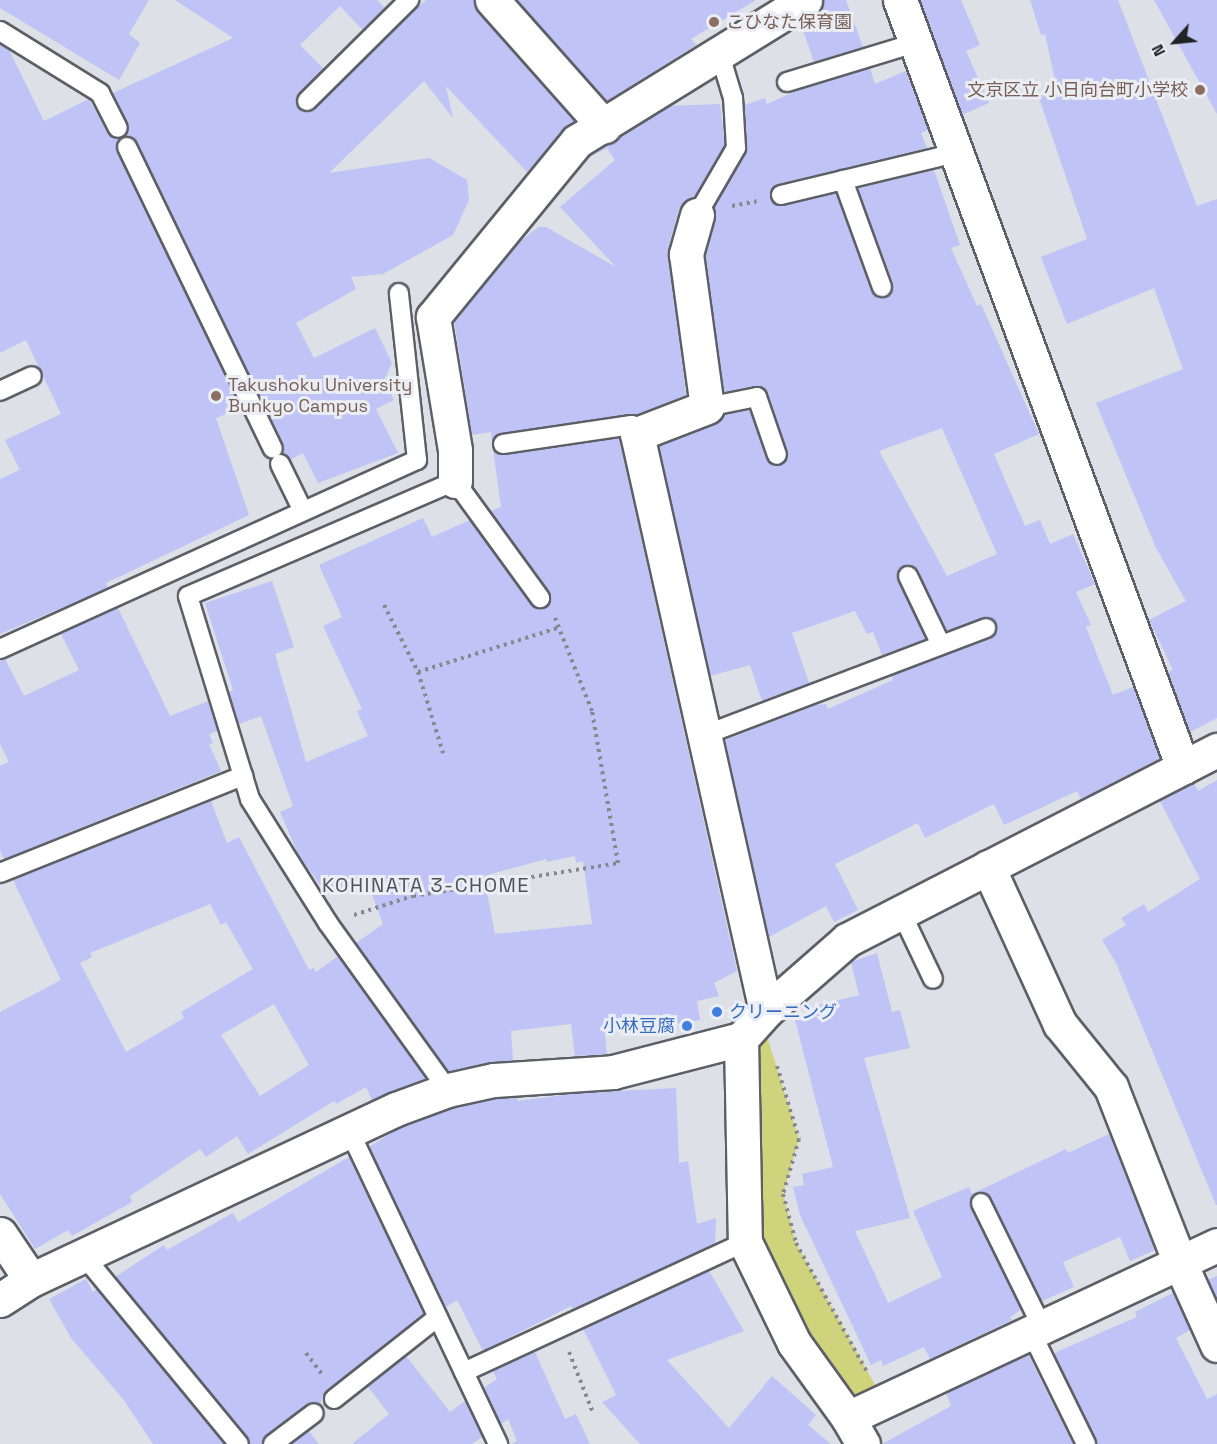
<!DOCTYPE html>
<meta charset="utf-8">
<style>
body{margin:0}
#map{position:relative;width:1217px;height:1444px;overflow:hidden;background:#dde0e7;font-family:"Space Grotesk","Noto Sans JP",sans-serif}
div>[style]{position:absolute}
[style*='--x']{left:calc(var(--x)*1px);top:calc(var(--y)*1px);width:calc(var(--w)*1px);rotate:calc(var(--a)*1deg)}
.green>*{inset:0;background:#cfd37c}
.building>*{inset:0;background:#bfc3f5}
.path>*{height:4px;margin-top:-2px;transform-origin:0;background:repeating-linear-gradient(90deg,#86888d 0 3px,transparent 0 7.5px)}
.roads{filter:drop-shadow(2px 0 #5d5f66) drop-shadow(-2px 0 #5d5f66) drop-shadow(0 2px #5d5f66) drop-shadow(0 -2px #5d5f66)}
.service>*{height:18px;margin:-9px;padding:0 9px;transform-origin:9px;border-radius:9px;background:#fff}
.minor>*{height:33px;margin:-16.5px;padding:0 16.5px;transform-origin:16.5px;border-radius:16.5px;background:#fff}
.tertiary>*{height:33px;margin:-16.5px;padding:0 16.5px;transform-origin:16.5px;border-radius:16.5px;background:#fff}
.dots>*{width:16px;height:16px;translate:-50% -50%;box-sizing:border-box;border:3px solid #eaedf4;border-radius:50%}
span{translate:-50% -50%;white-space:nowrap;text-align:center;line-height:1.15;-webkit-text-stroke:6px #eaedf4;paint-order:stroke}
.education-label{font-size:18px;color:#785e54}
.left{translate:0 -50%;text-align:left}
.right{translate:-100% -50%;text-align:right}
.shop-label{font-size:18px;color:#366cbe}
.neighbourhood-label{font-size:20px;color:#4f5258;letter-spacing:1.5px}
.north{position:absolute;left:1145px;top:12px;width:60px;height:60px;-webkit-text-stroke:4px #eaedf4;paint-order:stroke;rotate:243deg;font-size:16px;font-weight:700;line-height:24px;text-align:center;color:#212224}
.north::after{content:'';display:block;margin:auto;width:21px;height:27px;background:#212224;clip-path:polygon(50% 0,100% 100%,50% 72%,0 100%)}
</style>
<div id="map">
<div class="green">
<i style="clip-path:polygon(761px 1017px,799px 1139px,783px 1194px,796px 1243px,884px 1401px,848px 1418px,745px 1242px,741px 1039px)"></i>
</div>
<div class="building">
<i style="clip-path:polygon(0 0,149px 0,129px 34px,140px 43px,119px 80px,0 8px)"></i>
<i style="clip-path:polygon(175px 0,377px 0,385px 8px,363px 30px,340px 6px,300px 45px,324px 69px,296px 98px,299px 108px,309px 112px,426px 0,474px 0,478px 12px,574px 121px,527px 172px,446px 86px,453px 118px,424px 81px,329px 173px,429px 158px,467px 180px,469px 200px,453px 235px,383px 274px,351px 277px,356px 289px,296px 323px,314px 358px,375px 328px,392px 363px,384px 380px,394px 400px,376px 409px,398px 453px,318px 483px,303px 453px,290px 460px,283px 453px,283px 444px,137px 142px,125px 136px,128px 123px,113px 93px,233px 38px)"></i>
<i style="clip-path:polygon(517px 0,756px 0,691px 39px,696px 45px,607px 101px)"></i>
<i style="clip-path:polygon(824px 0,846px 0,863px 47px,814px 62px,801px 25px,821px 9px)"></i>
<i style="clip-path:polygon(920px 0,961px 0,980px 45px,966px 51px,989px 103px,962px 115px)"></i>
<i style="clip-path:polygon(1030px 0,1118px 0,1197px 206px,1217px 199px,1217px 718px,1190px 732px,1168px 672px,1173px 670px,1149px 620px,1186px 601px,1156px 548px,1096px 403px,1183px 369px,1154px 288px,1067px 324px,1041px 257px,1087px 239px,1038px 95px,1057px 89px,1045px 34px,1041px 35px)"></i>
<i style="clip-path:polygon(1154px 0,1217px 0,1217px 114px)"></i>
<i style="clip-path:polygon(0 44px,9px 50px,44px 121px,89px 99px,108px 134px,120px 139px,117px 152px,241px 408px,216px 418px,249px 515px,106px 583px,108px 588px,0 634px,0 479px,20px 470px,5px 440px,61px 414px,26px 340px,0 353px)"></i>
<i style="clip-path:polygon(evenodd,870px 68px,875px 84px,906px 71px,928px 130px,921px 133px,927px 148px,778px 184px,770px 191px,770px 198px,783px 206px,836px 193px,871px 291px,885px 298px,891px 294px,893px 283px,858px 188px,934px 170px,960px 245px,951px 248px,977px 306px,981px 304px,1039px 434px,994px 454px,1025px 526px,1040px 520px,1050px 544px,1073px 534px,1095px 584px,1076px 592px,1091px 625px,1086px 627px,1113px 695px,1133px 687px,1160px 758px,1081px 799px,1077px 791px,1004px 825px,994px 804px,925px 838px,918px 823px,835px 864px,858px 910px,834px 922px,826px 906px,769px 937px,725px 740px,816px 705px,826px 704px,828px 709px,893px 680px,891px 676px,990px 639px,997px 629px,994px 620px,987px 617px,947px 631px,918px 571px,908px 565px,898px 570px,898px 580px,926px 639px,882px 655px,873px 632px,867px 634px,855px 611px,792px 633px,809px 683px,762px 701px,750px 665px,710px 676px,659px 446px,714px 424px,723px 415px,750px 410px,769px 463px,781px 465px,788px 457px,765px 389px,755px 386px,724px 392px,705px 255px,715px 220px,714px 208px,746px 153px,745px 105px,765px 98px,767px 104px,798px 90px,870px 68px,942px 428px,997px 554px,947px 576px,879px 451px,942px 428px)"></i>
<i style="clip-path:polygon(720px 104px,725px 145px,695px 197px,684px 201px,679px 209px,668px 249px,686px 395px,635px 415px,501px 433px,492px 441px,491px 432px,472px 435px,454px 320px,513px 248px,538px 227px,546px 227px,616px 267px,560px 207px,615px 160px,607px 148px,586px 159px,668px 106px)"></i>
<i style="clip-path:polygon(evenodd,619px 438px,737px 971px,714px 983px,719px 996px,697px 1001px,700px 1020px,605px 1035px,607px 1054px,575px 1056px,571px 1024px,511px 1031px,513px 1060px,448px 1071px,356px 943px,383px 924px,367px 881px,327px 894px,299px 856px,280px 812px,293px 806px,261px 716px,239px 724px,229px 692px,233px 690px,205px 603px,272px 581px,294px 647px,275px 654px,306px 762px,368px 736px,357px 711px,362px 709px,323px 626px,342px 617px,319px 565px,423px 518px,432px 537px,470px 520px,531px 605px,546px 607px,550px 602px,549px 591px,491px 511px,501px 507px,493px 449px,505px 455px,619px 438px,575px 856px,576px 863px,583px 861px,592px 924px,495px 934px,484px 876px,546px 859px,547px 862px,575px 856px)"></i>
<i style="clip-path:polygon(118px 608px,170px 716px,208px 701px,217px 731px,209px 734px,213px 743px,209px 744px,221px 771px,4px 859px,0 851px,0 766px,9px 762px,0 744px,0 660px,5px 659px,24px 696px,79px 670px,61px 634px)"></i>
<i style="clip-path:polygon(1217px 780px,1217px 1205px,1216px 1205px,1116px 963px,1102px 940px,1126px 925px,1121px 918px,1144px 904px,1148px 912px,1200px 879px,1160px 801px,1194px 783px,1198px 791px)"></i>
<i style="clip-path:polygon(evenodd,211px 801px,227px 843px,239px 837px,309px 970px,314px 968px,316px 972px,338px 956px,426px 1078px,372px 1100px,366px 1087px,336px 1104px,334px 1101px,248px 1154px,237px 1136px,206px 1157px,200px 1149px,130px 1196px,132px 1202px,72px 1236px,68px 1230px,35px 1249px,0 1194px,0 1012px,61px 980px,13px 880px,211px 801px,210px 904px,221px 925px,226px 922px,253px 969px,181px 1012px,184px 1018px,126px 1052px,80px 963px,92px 957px,90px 953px,210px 904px,211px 801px,274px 1004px,309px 1065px,260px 1096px,221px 1035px,274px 1004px)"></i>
<i style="clip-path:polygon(877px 953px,892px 1012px,900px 1010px,910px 1048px,864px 1058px,910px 1218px,855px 1231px,888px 1303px,942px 1277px,913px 1211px,969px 1187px,972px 1194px,1066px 1149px,1068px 1153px,1109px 1134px,1155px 1250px,1130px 1261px,1120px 1237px,1063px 1262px,1074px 1287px,1042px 1301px,991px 1198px,977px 1193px,971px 1197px,971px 1208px,1021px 1310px,1010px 1317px,1012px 1320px,930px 1359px,924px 1347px,883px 1366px,881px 1360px,871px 1365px,800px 1215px,793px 1187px,804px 1185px,802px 1174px,833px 1167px,795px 1020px,812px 1016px,810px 1007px,859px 995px,851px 962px)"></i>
<i style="clip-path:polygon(676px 1088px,679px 1163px,688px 1161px,697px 1224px,716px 1218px,715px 1244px,573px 1309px,571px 1306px,483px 1351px,457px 1300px,446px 1307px,369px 1147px,403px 1126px,453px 1108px,497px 1099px,517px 1097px,517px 1101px,580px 1093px)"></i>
<i style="clip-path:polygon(349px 1157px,424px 1314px,327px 1390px,320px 1404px,307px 1404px,266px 1435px,262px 1444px,250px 1444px,115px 1277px,164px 1245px,167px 1250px,233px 1213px,238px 1222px)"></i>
<i style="clip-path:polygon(709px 1271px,744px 1331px,667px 1360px,729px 1428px,772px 1376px,816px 1415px,808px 1425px,831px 1444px,640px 1444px,602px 1402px,616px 1395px,583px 1329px)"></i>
<i style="clip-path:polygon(1217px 1276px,1217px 1299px,1208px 1280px)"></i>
<i style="clip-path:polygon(86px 1279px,93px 1292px,97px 1289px,224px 1444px,153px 1444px,123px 1399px,71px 1338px,49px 1299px)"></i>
<i style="clip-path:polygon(1173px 1293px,1190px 1330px,1176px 1338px,1207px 1399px,1217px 1394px,1217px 1444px,1097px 1444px,1054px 1353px,1137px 1317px,1135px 1312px)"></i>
<i style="clip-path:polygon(535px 1352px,565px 1419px,576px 1414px,590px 1444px,511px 1444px,517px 1441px,508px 1419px,501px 1424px,484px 1388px,497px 1379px,493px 1371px)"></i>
<i style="clip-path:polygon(1028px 1354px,1073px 1444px,882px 1444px,951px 1406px,946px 1393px)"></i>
<i style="clip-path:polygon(406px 1356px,450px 1412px,465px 1401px,482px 1437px,472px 1444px,352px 1444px,389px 1414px,368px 1387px)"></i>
<i style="clip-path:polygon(309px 1431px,319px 1444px,292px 1444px)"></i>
</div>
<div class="path">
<i style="--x:732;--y:206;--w:25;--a:-11"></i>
<i style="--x:384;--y:605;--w:75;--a:63.1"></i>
<i style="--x:418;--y:672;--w:85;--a:72.8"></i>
<i style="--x:418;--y:672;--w:150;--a:-17.5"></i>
<i style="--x:354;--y:915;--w:62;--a:-17.9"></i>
<i style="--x:413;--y:896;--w:208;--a:-9.1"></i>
<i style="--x:618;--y:863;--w:154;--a:-99.7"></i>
<i style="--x:592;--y:711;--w:100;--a:-111.7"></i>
<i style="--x:777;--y:1066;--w:76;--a:73.2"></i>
<i style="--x:799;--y:1139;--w:57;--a:106.2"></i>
<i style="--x:783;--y:1194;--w:51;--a:75.1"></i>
<i style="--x:796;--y:1243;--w:147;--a:61.2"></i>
<i style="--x:569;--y:1352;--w:66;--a:68.5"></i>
<i style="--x:306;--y:1353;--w:26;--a:53"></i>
</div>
<div class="roads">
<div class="service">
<i style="--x:0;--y:31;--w:118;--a:31.8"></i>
<i style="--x:100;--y:93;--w:39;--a:63"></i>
<i style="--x:787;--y:82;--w:134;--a:-16.9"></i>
<i style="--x:307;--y:101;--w:144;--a:-44.7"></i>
<i style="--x:127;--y:147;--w:335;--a:64.2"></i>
<i style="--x:843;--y:180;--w:114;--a:70"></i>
<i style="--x:781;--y:195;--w:180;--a:-13.5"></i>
<i style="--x:697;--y:215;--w:78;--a:-59.8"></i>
<i style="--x:736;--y:148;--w:50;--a:-93.4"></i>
<i style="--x:733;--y:98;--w:45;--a:-106.8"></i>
<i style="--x:0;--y:391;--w:35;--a:-25"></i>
<i style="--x:707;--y:407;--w:51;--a:-11.3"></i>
<i style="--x:757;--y:397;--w:61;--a:71"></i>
<i style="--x:503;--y:444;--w:130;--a:-8.4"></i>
<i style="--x:632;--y:425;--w:10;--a:61"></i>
<i style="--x:280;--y:464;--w:52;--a:63.9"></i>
<i style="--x:908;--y:576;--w:76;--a:64.4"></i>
<i style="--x:0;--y:649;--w:458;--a:-24.4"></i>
<i style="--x:417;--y:460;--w:168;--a:-96.2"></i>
<i style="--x:702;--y:736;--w:304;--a:-20.8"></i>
<i style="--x:0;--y:873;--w:262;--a:-21.8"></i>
<i style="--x:901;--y:912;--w:74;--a:64.5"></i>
<i style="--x:448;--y:1090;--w:206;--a:-125.7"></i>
<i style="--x:328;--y:923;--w:146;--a:-122.2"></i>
<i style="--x:250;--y:799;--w:212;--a:-107"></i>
<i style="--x:188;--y:596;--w:291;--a:-23.3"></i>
<i style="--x:455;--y:481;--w:145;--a:54"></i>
<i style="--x:349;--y:1130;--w:348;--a:64.6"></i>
<i style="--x:981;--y:1203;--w:138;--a:63.8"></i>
<i style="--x:83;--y:1255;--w:245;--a:50.5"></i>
<i style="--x:1031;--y:1332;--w:125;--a:63.8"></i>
<i style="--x:464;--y:1372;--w:310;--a:-24.8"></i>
<i style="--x:334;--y:1399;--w:132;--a:-38.3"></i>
<i style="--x:273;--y:1444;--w:51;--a:-37.1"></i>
</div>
<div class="minor">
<i style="--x:492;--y:0;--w:169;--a:48.4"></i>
<i style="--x:900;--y:0;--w:818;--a:69.77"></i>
<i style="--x:697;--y:215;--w:41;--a:105.8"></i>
<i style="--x:686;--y:254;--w:154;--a:82.2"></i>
<i style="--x:707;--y:407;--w:75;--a:158.9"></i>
<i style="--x:637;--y:434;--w:591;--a:77.4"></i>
<i style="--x:766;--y:1011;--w:108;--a:-41.2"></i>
<i style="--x:847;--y:940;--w:416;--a:-27.2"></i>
<i style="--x:455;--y:481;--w:31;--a:-90"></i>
<i style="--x:455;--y:450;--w:135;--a:-99.4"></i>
<i style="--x:433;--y:317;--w:227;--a:-50.7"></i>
<i style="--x:577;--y:141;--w:268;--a:-31.7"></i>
<i style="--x:988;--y:867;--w:173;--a:65.4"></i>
<i style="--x:1060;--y:1024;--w:81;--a:51"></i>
<i style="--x:1111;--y:1087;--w:189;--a:68.6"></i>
<i style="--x:1180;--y:1263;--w:90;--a:65.7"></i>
<i style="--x:0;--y:1234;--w:55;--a:56"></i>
<i style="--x:848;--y:1418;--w:30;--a:60"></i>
</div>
<div class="tertiary">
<i style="--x:741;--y:1039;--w:203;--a:88.9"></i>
<i style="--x:745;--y:1242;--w:112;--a:64.1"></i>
<i style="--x:794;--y:1343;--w:92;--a:54.2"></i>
<i style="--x:848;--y:1418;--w:408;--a:-25.1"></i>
<i style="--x:0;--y:1300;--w:37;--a:-33"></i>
<i style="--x:31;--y:1280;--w:403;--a:-25.1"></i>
<i style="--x:396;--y:1109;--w:55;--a:-20.1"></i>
<i style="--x:448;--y:1090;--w:47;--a:-12.3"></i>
<i style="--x:494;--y:1080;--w:119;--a:-3.8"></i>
<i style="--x:613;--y:1072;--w:132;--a:-14.5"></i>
<i style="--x:741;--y:1039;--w:38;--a:-48"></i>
</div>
</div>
<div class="dots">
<i style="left:714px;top:22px;background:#8d6e63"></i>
<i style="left:1200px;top:90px;background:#8d6e63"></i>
<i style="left:216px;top:396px;background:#8d6e63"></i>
<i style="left:717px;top:1012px;background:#3f7fe0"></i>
<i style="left:687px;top:1026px;background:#3f7fe0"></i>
</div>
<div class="education-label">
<span class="left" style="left:726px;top:22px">こひなた保育園</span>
<span class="right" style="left:1188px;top:90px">文京区立 小日向台町小学校</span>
<span class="left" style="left:228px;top:396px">Takushoku University<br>Bunkyo Campus</span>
</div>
<div class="shop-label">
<span class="left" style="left:729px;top:1012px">クリーニング</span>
<span class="right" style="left:675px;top:1026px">小林豆腐</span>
</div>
<div class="neighbourhood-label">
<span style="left:426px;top:885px">KOHINATA 3-CHOME</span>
</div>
<div class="north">N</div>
</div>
